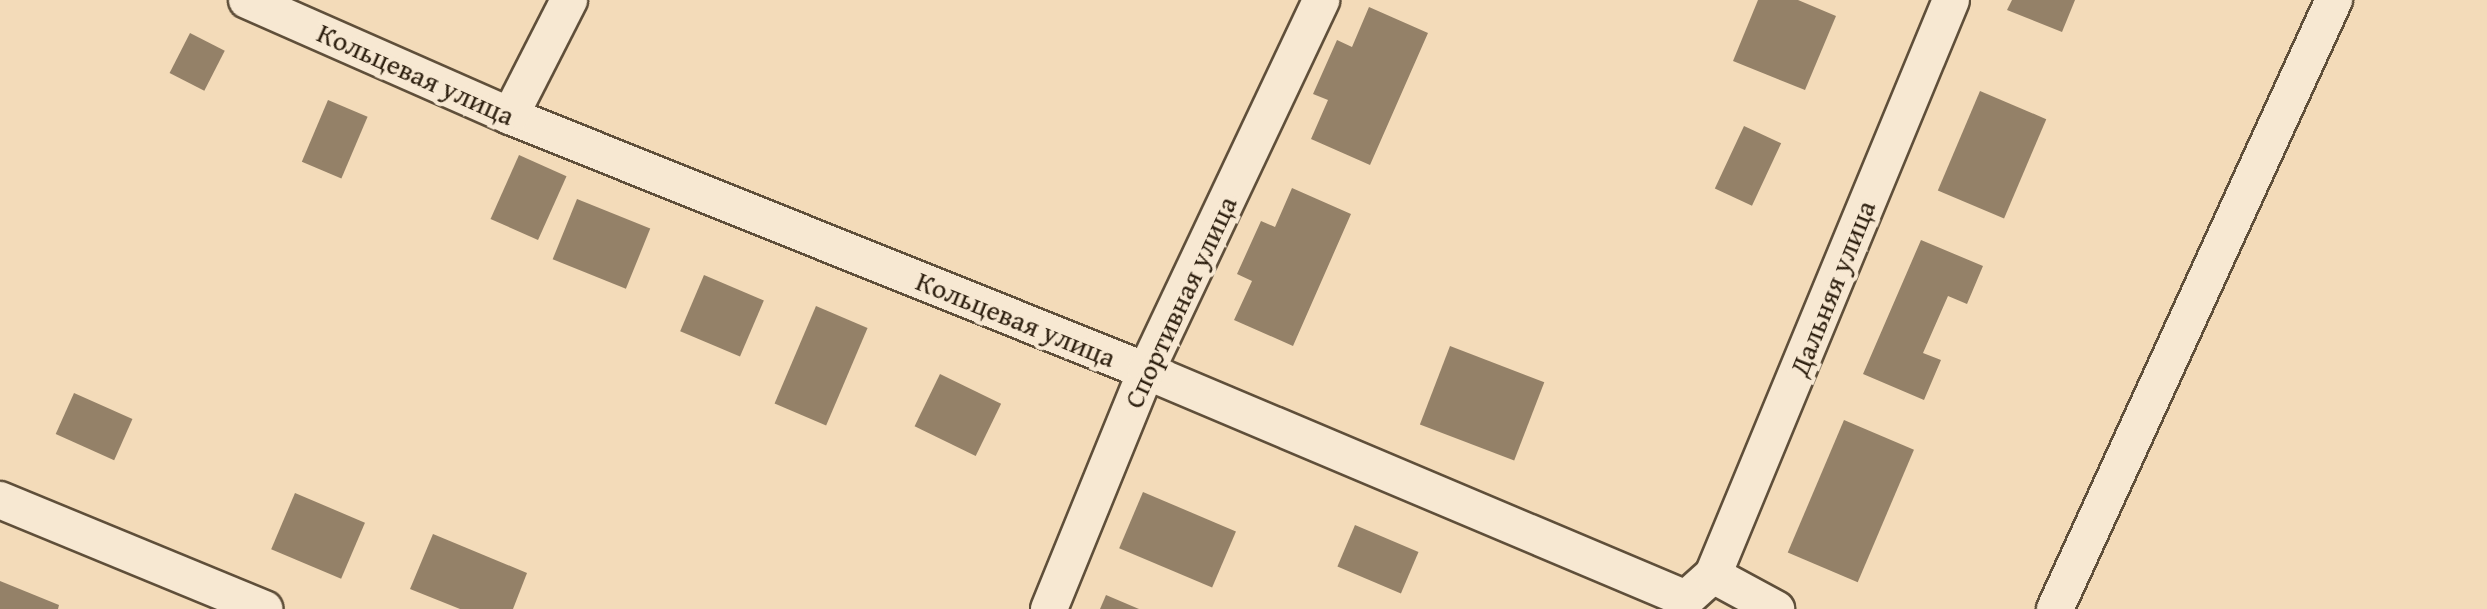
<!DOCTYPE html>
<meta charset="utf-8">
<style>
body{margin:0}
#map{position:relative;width:2487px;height:609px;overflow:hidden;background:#f3dbb9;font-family:"Gentium Book Plus",serif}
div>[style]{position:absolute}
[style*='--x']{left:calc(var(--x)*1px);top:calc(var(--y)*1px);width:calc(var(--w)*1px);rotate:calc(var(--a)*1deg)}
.building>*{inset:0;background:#948168;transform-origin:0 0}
.roads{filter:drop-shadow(2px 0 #5f4f3a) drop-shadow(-2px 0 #5f4f3a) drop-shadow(0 2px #5f4f3a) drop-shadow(0 -2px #5f4f3a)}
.minor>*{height:36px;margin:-18px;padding:0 18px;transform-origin:18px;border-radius:18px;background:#f7e8d2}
span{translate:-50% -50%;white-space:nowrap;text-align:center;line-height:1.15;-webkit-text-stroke:8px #f7e8d2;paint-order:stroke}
.street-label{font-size:28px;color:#2e2010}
</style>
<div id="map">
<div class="building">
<i style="clip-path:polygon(1758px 0,1798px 0,1836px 16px,1805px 90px,1733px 61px)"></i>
<i style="clip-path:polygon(2012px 0,2075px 0,2062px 32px,2007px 10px)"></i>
<i style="clip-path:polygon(1369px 7px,1428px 33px,1370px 165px,1311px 139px,1328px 100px,1313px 94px,1337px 40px,1352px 47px)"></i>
<i style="left:190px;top:33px;width:39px;height:45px;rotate:27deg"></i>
<i style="left:1980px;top:91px;width:72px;height:108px;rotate:23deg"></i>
<i style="left:328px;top:100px;width:43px;height:67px;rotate:23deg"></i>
<i style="left:1744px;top:126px;width:41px;height:69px;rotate:25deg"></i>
<i style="left:519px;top:155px;width:52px;height:70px;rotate:24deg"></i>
<i style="clip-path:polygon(1292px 188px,1351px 214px,1293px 346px,1234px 320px,1252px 281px,1237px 274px,1261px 221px,1275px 227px)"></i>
<i style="left:577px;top:199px;width:79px;height:65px;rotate:22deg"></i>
<i style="clip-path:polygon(1921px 240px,1983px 266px,1967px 304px,1948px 296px,1923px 353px,1941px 360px,1924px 400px,1863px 374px)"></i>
<i style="left:704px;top:275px;width:65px;height:61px;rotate:23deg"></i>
<i style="left:816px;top:306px;width:56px;height:106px;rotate:23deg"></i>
<i style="left:1450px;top:346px;width:101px;height:84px;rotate:21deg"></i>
<i style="left:940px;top:374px;width:68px;height:58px;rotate:26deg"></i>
<i style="left:74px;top:393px;width:64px;height:45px;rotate:24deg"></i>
<i style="left:1844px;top:420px;width:76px;height:144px;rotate:23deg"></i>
<i style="left:1143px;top:492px;width:101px;height:61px;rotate:23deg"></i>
<i style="left:295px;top:493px;width:76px;height:61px;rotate:23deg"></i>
<i style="left:1355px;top:525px;width:69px;height:45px;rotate:23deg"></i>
<i style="clip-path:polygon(433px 534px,527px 573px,513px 609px,460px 609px,410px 589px)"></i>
<i style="clip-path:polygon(0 581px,59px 605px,58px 609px,0 609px)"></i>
<i style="clip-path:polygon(1106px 595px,1139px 609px,1100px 609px)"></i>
</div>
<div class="roads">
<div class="minor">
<i style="--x:247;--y:0;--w:287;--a:23.8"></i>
<i style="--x:510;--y:116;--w:685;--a:21.85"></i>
<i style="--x:1146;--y:371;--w:586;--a:22.89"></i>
<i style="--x:1686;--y:599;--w:36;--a:-42"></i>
<i style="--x:1713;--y:575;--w:72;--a:28.4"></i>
<i style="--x:510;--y:116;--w:130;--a:-63"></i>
<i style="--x:0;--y:500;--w:286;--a:22.4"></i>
<i style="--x:1713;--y:575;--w:622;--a:-67.51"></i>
<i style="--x:1049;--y:609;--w:257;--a:-67.8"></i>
<i style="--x:1146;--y:371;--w:410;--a:-64.7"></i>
<i style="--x:2055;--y:609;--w:670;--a:-65.39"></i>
</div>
</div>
<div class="street-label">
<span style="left:416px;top:74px;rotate:24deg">Кольцевая улица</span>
<span style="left:1832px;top:288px;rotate:-68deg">Дальняя улица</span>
<span style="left:1180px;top:302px;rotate:-65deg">Спортивная улица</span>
<span style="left:1016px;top:319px;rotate:22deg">Кольцевая улица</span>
</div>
</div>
